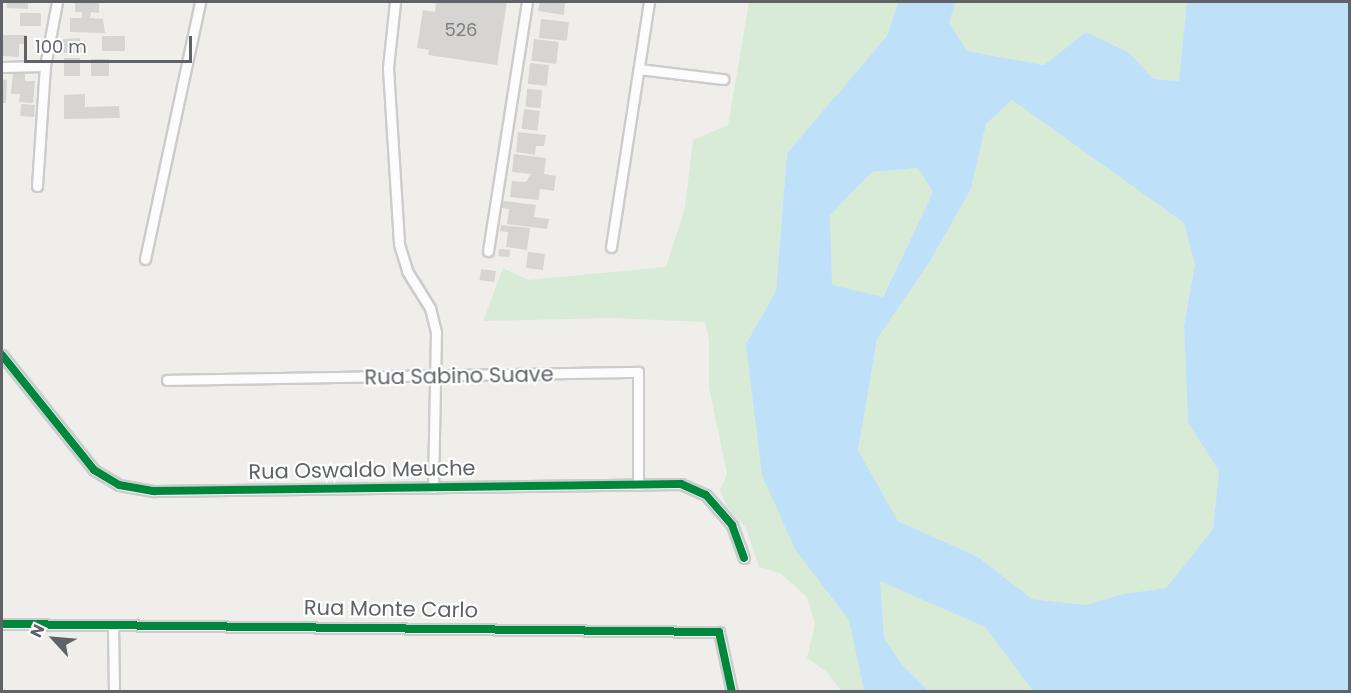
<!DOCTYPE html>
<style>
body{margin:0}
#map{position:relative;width:1351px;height:693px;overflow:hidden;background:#efeeea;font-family:Poppins,sans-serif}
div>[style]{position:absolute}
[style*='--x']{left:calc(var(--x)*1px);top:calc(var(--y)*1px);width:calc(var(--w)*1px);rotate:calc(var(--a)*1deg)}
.green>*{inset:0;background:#d8ebd6}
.water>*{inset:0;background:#bfe0f9}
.building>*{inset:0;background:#d6d5d3;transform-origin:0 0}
.roads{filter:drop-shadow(2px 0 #cbcccc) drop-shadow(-2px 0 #cbcccc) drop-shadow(0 2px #cbcccc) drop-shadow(0 -2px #cbcccc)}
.street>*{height:9px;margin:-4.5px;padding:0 4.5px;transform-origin:4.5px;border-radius:4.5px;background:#fdfcfc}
.cycleway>*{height:8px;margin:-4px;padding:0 4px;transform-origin:4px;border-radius:4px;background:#00873e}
span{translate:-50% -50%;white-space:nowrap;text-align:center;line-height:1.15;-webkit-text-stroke:4.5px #fff;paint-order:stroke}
.number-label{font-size:18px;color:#7e8184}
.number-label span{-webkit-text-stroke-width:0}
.street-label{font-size:21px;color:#5f6368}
.frame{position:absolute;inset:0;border:3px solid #5f6368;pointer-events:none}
.north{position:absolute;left:24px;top:609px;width:60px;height:60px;-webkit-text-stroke:4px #fff;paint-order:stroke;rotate:296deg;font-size:16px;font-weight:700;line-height:24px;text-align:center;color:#5f6368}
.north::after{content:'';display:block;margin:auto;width:21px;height:27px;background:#5f6368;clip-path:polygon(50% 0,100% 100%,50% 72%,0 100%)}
.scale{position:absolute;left:24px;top:36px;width:168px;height:27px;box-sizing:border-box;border:3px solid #5f6368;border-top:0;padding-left:8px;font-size:18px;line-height:21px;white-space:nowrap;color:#5f6368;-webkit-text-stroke:4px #fff;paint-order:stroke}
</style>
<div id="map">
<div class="green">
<i style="clip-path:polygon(749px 2px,898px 2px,887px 36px,787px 153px,776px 291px,746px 344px,796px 551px,849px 620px,865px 691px,841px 691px,828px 673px,807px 658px,815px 624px,807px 597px,780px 573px,759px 567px,746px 528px,727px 507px,720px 490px,727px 474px,709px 387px,709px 340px,705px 322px,611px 318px,483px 321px,503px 268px,528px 280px,666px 267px,685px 208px,693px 140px,728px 125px)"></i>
<i style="clip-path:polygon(956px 2px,1187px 2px,1180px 81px,1154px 79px,1128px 52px,1086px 32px,1044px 65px,967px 51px,949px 22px)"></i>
<i style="clip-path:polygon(1012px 100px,1184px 223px,1195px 265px,1184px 325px,1188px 423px,1219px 471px,1213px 529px,1166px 588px,1123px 594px,1086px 605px,1032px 599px,978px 557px,898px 521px,858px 450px,877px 339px,930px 261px,971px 189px,986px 124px)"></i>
<i style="clip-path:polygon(918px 168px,933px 192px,882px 298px,831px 285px,829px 215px,872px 172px)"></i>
<i style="clip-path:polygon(879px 580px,985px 627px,1033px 691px,929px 691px,903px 666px,884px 638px)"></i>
</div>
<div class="water">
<i style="clip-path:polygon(evenodd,898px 2px,956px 2px,949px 22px,967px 51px,1044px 65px,1086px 32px,1128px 52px,1154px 79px,1179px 81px,1187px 2px,1349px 2px,1349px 691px,1033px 691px,985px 627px,880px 581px,884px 638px,903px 666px,929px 691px,864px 690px,849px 620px,796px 551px,762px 475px,746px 344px,776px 291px,787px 153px,887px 36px,898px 2px,1012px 100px,1184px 223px,1195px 265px,1184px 325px,1188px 423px,1219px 471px,1213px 529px,1166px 588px,1123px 594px,1086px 605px,1032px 599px,978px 557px,898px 521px,858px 450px,877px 339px,930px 261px,971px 189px,986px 124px,1012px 100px,898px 2px,918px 168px,933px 192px,883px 297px,832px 285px,830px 215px,872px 172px,918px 168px)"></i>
</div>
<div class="building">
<i style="clip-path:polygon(7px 2px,28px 2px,28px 9px,7px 8px)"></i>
<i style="clip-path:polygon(75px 2px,99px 2px,99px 13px,91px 12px,90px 18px,103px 19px,105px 33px,70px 32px,70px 18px,82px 18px,82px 12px,75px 12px)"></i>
<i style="clip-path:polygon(436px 2px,507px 2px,497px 65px,428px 55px,429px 50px,417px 48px,423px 10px,435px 12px)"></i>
<i style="clip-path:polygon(540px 2px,565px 2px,564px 15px,538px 11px)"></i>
<i style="left:20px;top:13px;width:21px;height:13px"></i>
<i style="left:541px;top:19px;width:28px;height:19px;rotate:6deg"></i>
<i style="clip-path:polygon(3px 35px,27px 35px,27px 44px,19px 44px,19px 57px,3px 56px)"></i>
<i style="left:102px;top:36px;width:23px;height:15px"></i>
<i style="clip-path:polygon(80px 38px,80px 41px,86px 41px,87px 52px,63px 53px,63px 39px)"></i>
<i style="left:534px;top:39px;width:25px;height:22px;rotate:7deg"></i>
<i style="left:80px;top:58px;width:18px;height:16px;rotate:90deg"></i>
<i style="left:91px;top:59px;width:18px;height:17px"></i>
<i style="left:530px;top:63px;width:19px;height:21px;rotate:6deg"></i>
<i style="clip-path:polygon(13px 72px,25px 73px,25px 81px,35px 81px,33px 103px,19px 102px,20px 94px,11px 94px)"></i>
<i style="clip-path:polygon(2px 79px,7px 80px,6px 103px,2px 103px)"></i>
<i style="left:527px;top:89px;width:15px;height:18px;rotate:4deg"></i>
<i style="clip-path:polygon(85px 94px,85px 107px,119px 106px,120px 118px,64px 119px,64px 95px)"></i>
<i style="left:21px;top:104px;width:14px;height:12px;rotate:4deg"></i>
<i style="left:524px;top:109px;width:16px;height:20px;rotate:7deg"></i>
<i style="clip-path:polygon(518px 132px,546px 135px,544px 146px,536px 146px,535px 155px,516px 152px)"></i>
<i style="clip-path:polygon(514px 154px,546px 158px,544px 174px,556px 176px,554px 191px,540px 189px,539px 200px,510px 197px,512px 181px,526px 182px,531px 174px,512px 172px)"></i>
<i style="clip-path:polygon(503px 201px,536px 205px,534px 217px,549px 219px,547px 229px,507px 224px,509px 209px,502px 208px)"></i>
<i style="clip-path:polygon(501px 225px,530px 228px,527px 250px,506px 247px,508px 232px,500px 231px)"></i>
<i style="left:499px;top:249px;width:11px;height:7px;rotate:5deg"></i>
<i style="left:528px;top:252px;width:17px;height:16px;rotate:7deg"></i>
<i style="left:481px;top:269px;width:15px;height:11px;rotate:8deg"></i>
</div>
<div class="roads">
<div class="street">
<i style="--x:395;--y:2;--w:66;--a:96.1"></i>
<i style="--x:388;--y:68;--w:176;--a:86.4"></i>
<i style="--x:399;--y:244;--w:28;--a:73"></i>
<i style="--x:407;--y:271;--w:44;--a:58.1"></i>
<i style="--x:430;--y:308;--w:25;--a:76"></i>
<i style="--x:436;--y:332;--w:156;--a:91.1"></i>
<i style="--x:2;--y:67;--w:43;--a:-1.3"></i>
<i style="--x:639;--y:69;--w:85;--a:6.8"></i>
<i style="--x:37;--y:186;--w:120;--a:-86.2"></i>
<i style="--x:45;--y:66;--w:65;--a:-79.4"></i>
<i style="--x:611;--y:247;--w:248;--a:-81.2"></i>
<i style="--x:488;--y:251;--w:252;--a:-81.1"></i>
<i style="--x:145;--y:259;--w:263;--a:-77.9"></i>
<i style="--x:2;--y:355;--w:147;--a:51.3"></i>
<i style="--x:94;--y:470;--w:29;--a:31"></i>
<i style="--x:119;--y:485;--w:36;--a:10"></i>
<i style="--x:154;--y:491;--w:527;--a:-0.76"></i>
<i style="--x:681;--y:484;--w:27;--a:24"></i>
<i style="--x:706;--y:495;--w:40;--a:49"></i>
<i style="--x:732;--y:525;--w:35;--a:70"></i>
<i style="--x:167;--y:380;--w:471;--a:-1"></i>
<i style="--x:638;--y:372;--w:113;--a:90"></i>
<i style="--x:2;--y:624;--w:717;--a:0.64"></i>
<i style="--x:719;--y:632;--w:61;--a:77.8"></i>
<i style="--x:113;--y:627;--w:65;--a:89.1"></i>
</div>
</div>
<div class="cycleway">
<i style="--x:2;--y:355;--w:147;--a:51.3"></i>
<i style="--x:94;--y:470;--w:29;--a:31"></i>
<i style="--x:119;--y:485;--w:36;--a:10"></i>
<i style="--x:154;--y:491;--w:527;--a:-0.76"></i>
<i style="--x:681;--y:484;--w:27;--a:24"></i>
<i style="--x:706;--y:495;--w:40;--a:49"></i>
<i style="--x:732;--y:525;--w:35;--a:70"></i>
<i style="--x:2;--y:624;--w:717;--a:0.64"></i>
<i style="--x:719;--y:632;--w:61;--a:77.8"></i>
</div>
<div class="number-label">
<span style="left:461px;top:30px">526</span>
</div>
<div class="street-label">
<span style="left:459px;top:376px;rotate:-1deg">Rua Sabino Suave</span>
<span style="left:362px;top:470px;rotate:-1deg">Rua Oswaldo Meuche</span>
<span style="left:391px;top:609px;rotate:1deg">Rua Monte Carlo</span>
</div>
<div class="frame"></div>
<div class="north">N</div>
<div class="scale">100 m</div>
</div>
